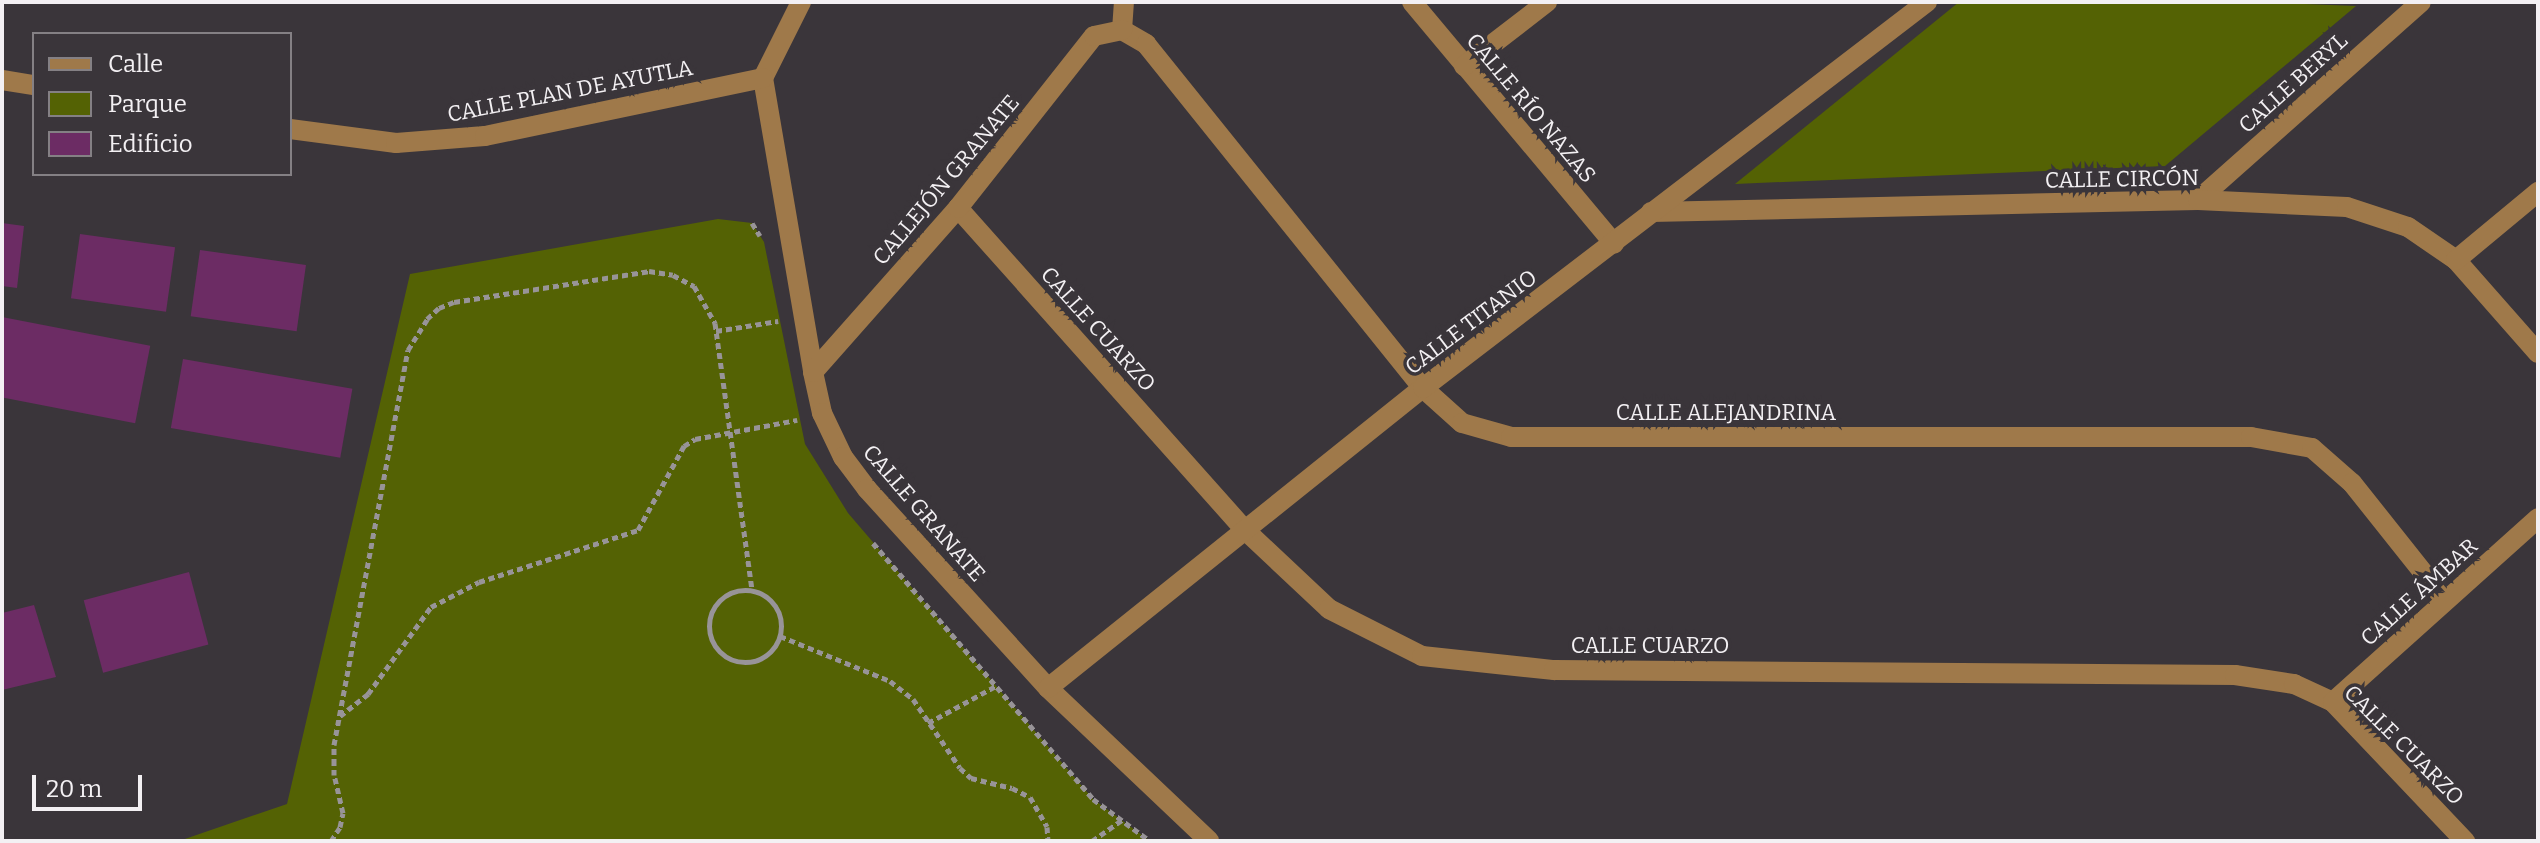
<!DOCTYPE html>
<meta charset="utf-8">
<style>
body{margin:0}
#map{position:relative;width:2540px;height:843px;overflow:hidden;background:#3a353a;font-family:Bitter,serif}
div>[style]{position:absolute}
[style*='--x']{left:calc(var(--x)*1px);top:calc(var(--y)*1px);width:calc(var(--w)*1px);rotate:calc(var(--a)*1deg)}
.green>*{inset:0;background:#546204}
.building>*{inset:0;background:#6c2c64;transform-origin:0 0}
.path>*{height:5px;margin-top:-2.5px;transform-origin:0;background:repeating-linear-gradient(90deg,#989498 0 6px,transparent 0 10px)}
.path>.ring{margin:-2.5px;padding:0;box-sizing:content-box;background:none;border:5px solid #989498;border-radius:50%}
.minor>*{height:20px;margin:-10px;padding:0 10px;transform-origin:10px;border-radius:10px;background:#9f794a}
span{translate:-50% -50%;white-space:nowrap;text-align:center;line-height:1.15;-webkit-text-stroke:7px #3a353a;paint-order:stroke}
.street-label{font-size:22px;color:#f3f0f3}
.frame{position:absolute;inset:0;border:4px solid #f3f0f3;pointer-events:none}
.legend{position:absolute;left:32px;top:32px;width:260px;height:144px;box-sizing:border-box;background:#3a353a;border:2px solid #848084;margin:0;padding:10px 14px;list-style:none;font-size:24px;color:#f3f0f3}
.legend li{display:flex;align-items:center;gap:16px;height:40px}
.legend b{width:40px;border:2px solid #848084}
.scale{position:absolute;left:32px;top:775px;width:110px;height:36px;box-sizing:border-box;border:4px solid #f3f0f3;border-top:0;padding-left:10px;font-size:24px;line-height:28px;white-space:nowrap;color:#f3f0f3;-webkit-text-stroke:6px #3a353a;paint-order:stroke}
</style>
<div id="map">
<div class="green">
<i style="clip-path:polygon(1959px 2px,2254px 2px,2356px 6px,2165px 166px,1735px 184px)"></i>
<i style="clip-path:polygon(718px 219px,752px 223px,764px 242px,805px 444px,848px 513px,1093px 799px,1150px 841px,179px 841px,287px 804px,410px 274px)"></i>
</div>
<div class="building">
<i style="clip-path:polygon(2px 223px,24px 226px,17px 288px,2px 286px)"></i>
<i style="left:80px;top:234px;width:96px;height:65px;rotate:8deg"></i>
<i style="left:200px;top:250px;width:107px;height:67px;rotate:8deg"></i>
<i style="left:2px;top:317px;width:151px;height:79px;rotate:11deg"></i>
<i style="left:183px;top:359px;width:172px;height:70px;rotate:10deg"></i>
<i style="left:189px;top:572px;width:75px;height:109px;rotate:75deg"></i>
<i style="clip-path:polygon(34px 605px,56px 677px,2px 690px,2px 613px)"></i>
</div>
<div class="path">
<i style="--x:752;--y:223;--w:15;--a:58"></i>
<i style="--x:716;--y:331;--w:63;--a:-9.2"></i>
<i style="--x:873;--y:543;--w:338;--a:49.3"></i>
<i style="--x:1093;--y:799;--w:71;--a:36.4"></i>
<i class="ring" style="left:709px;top:590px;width:67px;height:67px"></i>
<i style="--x:780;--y:636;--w:119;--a:22.2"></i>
<i style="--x:890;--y:681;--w:29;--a:38"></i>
<i style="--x:913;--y:699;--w:83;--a:55.7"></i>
<i style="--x:960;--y:768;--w:15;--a:42"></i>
<i style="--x:971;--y:778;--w:42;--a:13.7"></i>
<i style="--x:1012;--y:788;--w:20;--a:27"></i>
<i style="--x:1030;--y:797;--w:34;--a:60"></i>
<i style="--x:1047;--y:827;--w:14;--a:86"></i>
<i style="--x:340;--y:716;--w:36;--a:-38"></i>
<i style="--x:368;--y:694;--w:107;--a:-54.1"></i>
<i style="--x:431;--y:607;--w:54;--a:-27.5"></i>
<i style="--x:479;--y:582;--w:167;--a:-18.1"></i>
<i style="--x:638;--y:530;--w:96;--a:-61.3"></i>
<i style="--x:684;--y:446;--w:13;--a:-32"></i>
<i style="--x:695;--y:439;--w:104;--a:-10.6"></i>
<i style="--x:928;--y:723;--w:77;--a:-28.6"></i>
<i style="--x:331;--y:841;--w:17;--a:-57"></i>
<i style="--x:340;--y:827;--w:14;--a:-78"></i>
<i style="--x:343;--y:813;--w:39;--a:-103"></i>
<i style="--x:334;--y:775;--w:30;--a:-90"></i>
<i style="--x:334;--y:745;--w:402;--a:-79.4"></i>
<i style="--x:408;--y:350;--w:36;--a:-58"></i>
<i style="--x:427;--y:319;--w:16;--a:-43"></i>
<i style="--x:439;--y:308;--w:16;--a:-22"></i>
<i style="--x:454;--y:302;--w:197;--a:-9"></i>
<i style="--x:649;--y:271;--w:24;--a:9"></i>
<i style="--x:673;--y:275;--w:24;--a:28"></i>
<i style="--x:694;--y:286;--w:43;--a:60.4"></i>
<i style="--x:715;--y:323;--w:271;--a:82.1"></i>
<i style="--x:1092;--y:841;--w:37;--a:-35"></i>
</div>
<div class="minor">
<i style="--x:1412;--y:2;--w:315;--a:50.1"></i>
<i style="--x:1122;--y:30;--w:28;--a:30"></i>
<i style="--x:1146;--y:44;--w:442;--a:51.2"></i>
<i style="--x:1423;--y:388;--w:52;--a:41.9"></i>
<i style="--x:1462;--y:423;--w:51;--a:15.9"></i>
<i style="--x:1511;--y:437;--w:740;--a:0"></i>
<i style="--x:2251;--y:437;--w:62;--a:10.2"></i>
<i style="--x:2312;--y:448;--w:53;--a:41.2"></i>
<i style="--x:2352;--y:483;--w:149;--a:51.5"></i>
<i style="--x:1122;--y:30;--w:28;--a:-86"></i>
<i style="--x:1464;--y:66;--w:105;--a:-37.6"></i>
<i style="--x:763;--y:78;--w:298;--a:80.3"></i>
<i style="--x:813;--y:372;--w:42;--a:77.6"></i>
<i style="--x:822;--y:413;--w:49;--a:64.5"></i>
<i style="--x:843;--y:457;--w:40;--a:53"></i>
<i style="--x:867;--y:489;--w:269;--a:47.7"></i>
<i style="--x:1048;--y:688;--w:222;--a:43.5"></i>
<i style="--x:763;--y:78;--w:85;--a:-63.4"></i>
<i style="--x:2;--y:80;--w:32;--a:9"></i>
<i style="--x:290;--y:129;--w:107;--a:7.5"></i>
<i style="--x:396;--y:143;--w:89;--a:-4.5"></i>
<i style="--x:485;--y:136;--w:284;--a:-11.8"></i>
<i style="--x:2198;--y:200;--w:298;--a:-41.6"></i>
<i style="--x:958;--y:208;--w:431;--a:48.3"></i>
<i style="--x:1245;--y:530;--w:115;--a:43.2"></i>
<i style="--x:1329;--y:609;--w:104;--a:26.8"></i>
<i style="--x:1422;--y:656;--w:133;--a:6.1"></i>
<i style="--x:1554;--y:670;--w:681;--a:0.42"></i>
<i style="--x:2235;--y:675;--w:60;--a:8.7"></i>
<i style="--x:2294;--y:684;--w:43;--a:24.8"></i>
<i style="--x:2333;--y:702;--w:192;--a:46.5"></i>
<i style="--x:1651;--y:212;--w:547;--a:-1.26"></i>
<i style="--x:2198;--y:200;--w:149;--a:2.7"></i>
<i style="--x:2347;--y:207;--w:64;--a:18.2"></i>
<i style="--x:2408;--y:227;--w:58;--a:34.5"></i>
<i style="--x:2456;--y:260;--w:124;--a:48.6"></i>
<i style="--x:2456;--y:260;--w:107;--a:-39.7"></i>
<i style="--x:813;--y:372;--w:219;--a:-48.5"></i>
<i style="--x:958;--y:208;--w:219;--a:-51.7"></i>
<i style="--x:1094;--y:36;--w:29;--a:-12"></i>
<i style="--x:1048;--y:688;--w:480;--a:-38.7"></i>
<i style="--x:1423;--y:388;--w:635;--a:-37.45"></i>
<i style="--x:2333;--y:702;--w:275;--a:-41.9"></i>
</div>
<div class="street-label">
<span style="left:2293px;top:83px;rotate:-42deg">CALLE BERYL</span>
<span style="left:570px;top:91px;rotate:-11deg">CALLE PLAN DE AYUTLA</span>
<span style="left:1531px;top:108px;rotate:50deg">CALLE RÍO NAZAS</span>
<span style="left:2122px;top:179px;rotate:-1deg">CALLE CIRCÓN</span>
<span style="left:946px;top:180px;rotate:-50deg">CALLEJÓN GRANATE</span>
<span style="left:1471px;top:322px;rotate:-37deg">CALLE TITANIO</span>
<span style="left:1098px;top:329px;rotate:48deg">CALLE CUARZO</span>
<span style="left:1726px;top:413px">CALLE ALEJANDRINA</span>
<span style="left:924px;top:513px;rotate:49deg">CALLE GRANATE</span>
<span style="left:2419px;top:592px;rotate:-42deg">CALLE ÁMBAR</span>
<span style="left:1650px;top:646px">CALLE CUARZO</span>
<span style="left:2404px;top:745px;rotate:45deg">CALLE CUARZO</span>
</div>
<div class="frame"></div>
<ul class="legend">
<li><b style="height:10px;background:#9f794a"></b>Calle</li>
<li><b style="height:22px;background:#546204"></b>Parque</li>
<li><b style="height:22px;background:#6c2c64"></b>Edificio</li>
</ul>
<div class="scale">20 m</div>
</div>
